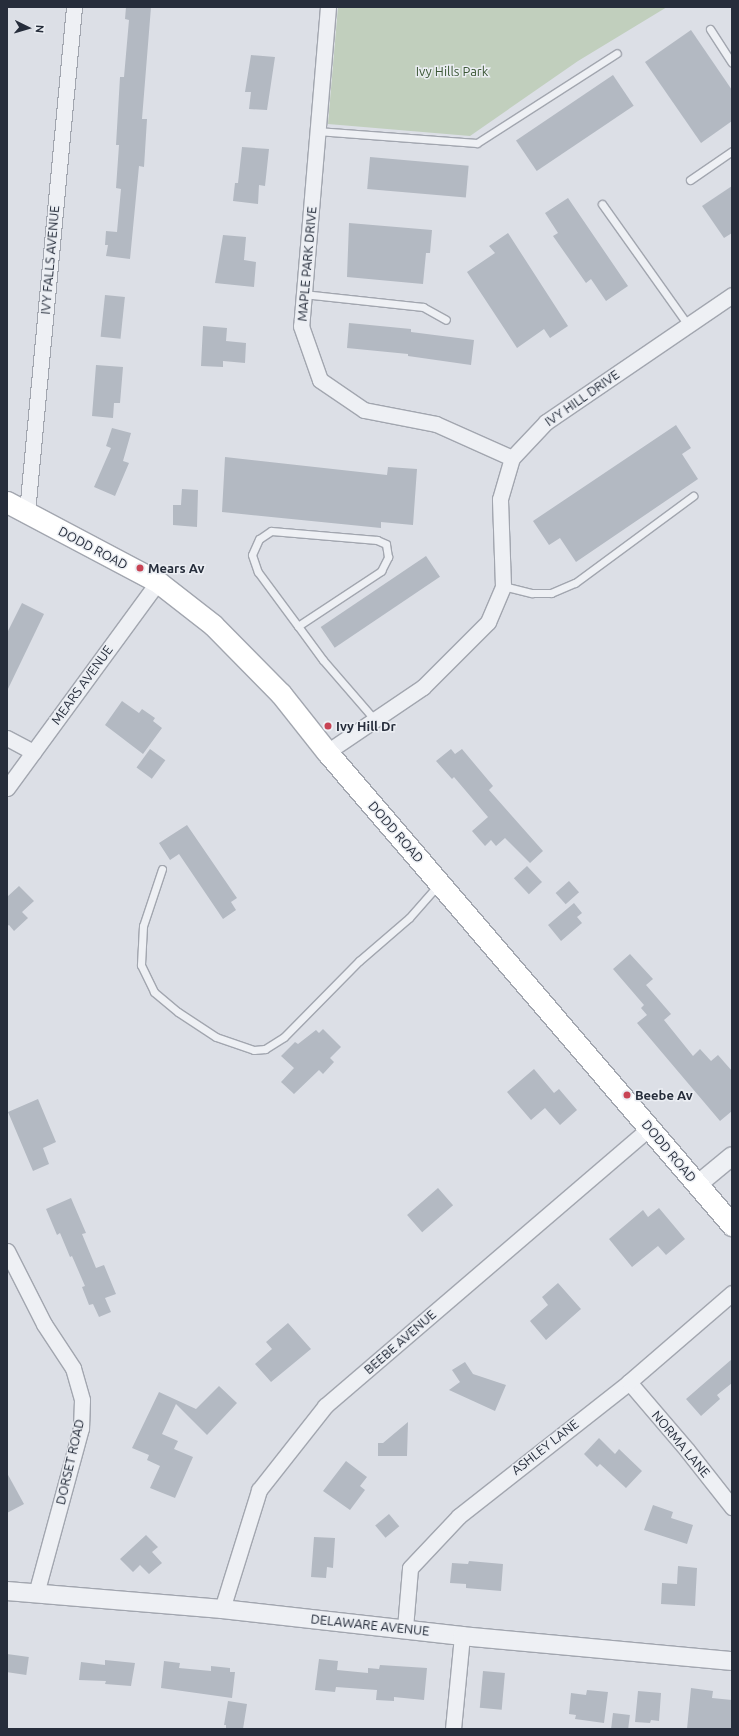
<!DOCTYPE html>
<style>
body{margin:0}
#map{position:relative;width:739px;height:1736px;overflow:hidden;background:#dcdfe6;font-family:Ubuntu,sans-serif}
div>[style]{position:absolute}
[style*='--x']{left:calc(var(--x)*1px);top:calc(var(--y)*1px);width:calc(var(--w)*1px);rotate:calc(var(--a)*1deg)}
.green>*{inset:0;background:#c1cfbd}
.building>*{inset:0;background:#b3b9c2;transform-origin:0 0}
.roads{filter:drop-shadow(1px 0 #a2a6af) drop-shadow(-1px 0 #a2a6af) drop-shadow(0 1px #a2a6af) drop-shadow(0 -1px #a2a6af)}
.service>*{height:7px;margin:-3.5px;padding:0 3.5px;transform-origin:3.5px;border-radius:3.5px;background:#eef0f4}
.minor>*{height:15px;margin:-7.5px;padding:0 7.5px;transform-origin:7.5px;border-radius:7.5px;background:#eef0f4}
.tertiary>*{height:18px;margin:-9px;padding:0 9px;transform-origin:9px;border-radius:9px;background:#eef0f4}
.secondary>*{height:21px;margin:-10.5px;padding:0 10.5px;transform-origin:10.5px;border-radius:10.5px;background:#fff}
.dots>*{width:11px;height:11px;translate:-50% -50%;box-sizing:border-box;border:2px solid #ebeef3;border-radius:50%}
span{translate:-50% -50%;white-space:nowrap;text-align:center;line-height:1.15;-webkit-text-stroke:3px #ebeef3;paint-order:stroke}
.park-label{font-size:13px;color:#3a5634}
.street-label{font-size:13px;color:#262d3b}
.poi-label{font-size:13px;color:#262d3b;font-weight:700}
.left{translate:0 -50%;text-align:left}
.frame{position:absolute;inset:0;border:8px solid #262d3b;pointer-events:none}
.north{position:absolute;left:8px;top:8px;width:40px;height:40px;-webkit-text-stroke:3px #ebeef3;paint-order:stroke;rotate:95deg;font-size:11px;font-weight:700;line-height:16px;text-align:center;color:#262d3b}
.north::after{content:'';display:block;margin:auto;width:14px;height:18px;background:#262d3b;clip-path:polygon(50% 0,100% 100%,50% 72%,0 100%)}
</style>
<div id="map">
<div class="green">
<i style="clip-path:polygon(338px 7px,667px 7px,578px 61px,470px 136px,328px 124px)"></i>
</div>
<div class="building">
<i style="clip-path:polygon(126px 7px,151px 7px,142px 119px,147px 119px,144px 167px,139px 166px,130px 259px,106px 256px,108px 245px,105px 245px,106px 231px,117px 232px,121px 189px,116px 188px,119px 145px,116px 145px,120px 77px,124px 77px,129px 20px,125px 19px)"></i>
<i style="clip-path:polygon(691px 30px,732px 90px,732px 121px,701px 143px,645px 62px)"></i>
<i style="clip-path:polygon(251px 55px,275px 57px,267px 110px,249px 109px,251px 92px,245px 92px)"></i>
<i style="left:613px;top:75px;width:37px;height:117px;rotate:56deg"></i>
<i style="clip-path:polygon(242px 147px,269px 149px,265px 186px,259px 185px,258px 204px,233px 201px,235px 183px,238px 183px)"></i>
<i style="left:370px;top:157px;width:99px;height:32px;rotate:5deg"></i>
<i style="clip-path:polygon(732px 186px,732px 233px,724px 238px,702px 206px)"></i>
<i style="clip-path:polygon(568px 198px,628px 286px,606px 301px,591px 279px,586px 283px,553px 236px,558px 233px,545px 213px)"></i>
<i style="clip-path:polygon(349px 223px,432px 230px,430px 253px,426px 253px,423px 284px,347px 277px)"></i>
<i style="clip-path:polygon(508px 233px,568px 326px,550px 338px,544px 329px,517px 348px,467px 272px,495px 253px,489px 246px)"></i>
<i style="clip-path:polygon(223px 235px,246px 237px,244px 260px,256px 262px,254px 287px,215px 283px)"></i>
<i style="left:105px;top:295px;width:20px;height:42px;rotate:6deg"></i>
<i style="clip-path:polygon(349px 323px,411px 329px,411px 332px,474px 340px,471px 365px,408px 356px,408px 354px,347px 348px)"></i>
<i style="clip-path:polygon(203px 326px,227px 328px,226px 341px,246px 343px,245px 363px,223px 361px,223px 367px,201px 366px)"></i>
<i style="clip-path:polygon(96px 365px,123px 367px,120px 403px,114px 403px,113px 418px,92px 416px)"></i>
<i style="clip-path:polygon(676px 425px,691px 448px,682px 454px,698px 479px,576px 562px,560px 538px,549px 545px,533px 521px)"></i>
<i style="clip-path:polygon(112px 428px,131px 433px,123px 461px,129px 463px,115px 496px,94px 487px,111px 448px,106px 446px)"></i>
<i style="clip-path:polygon(225px 457px,387px 475px,388px 467px,417px 469px,413px 525px,381px 522px,381px 528px,222px 512px)"></i>
<i style="clip-path:polygon(182px 489px,198px 490px,197px 527px,173px 525px,173px 505px,181px 505px)"></i>
<i style="left:426px;top:556px;width:25px;height:127px;rotate:56deg"></i>
<i style="clip-path:polygon(22px 603px,44px 614px,7px 691px,7px 633px)"></i>
<i style="clip-path:polygon(122px 701px,139px 713px,142px 709px,155px 718px,153px 721px,162px 728px,143px 754px,105px 725px)"></i>
<i style="left:150px;top:749px;width:19px;height:23px;rotate:36deg"></i>
<i style="clip-path:polygon(451px 749px,455px 754px,462px 749px,493px 786px,489px 790px,543px 851px,530px 863px,505px 838px,496px 846px,491px 840px,485px 846px,472px 831px,488px 817px,454px 777px,452px 779px,436px 761px)"></i>
<i style="clip-path:polygon(187px 825px,237px 898px,231px 902px,236px 910px,223px 919px,179px 854px,170px 860px,159px 843px)"></i>
<i style="left:527px;top:866px;width:22px;height:18px;rotate:47deg"></i>
<i style="left:569px;top:881px;width:15px;height:18px;rotate:48deg"></i>
<i style="clip-path:polygon(19px 886px,34px 901px,22px 912px,28px 918px,14px 931px,9px 925px,7px 926px,7px 897px)"></i>
<i style="clip-path:polygon(574px 903px,582px 913px,577px 917px,582px 923px,561px 941px,548px 925px)"></i>
<i style="clip-path:polygon(630px 954px,653px 979px,646px 985px,671px 1014px,664px 1020px,693px 1056px,700px 1049px,711px 1061px,718px 1055px,732px 1071px,732px 1111px,720px 1121px,637px 1023px,647px 1015px,641px 1008px,644px 1005px,613px 969px)"></i>
<i style="clip-path:polygon(323px 1029px,341px 1047px,330px 1058px,334px 1062px,323px 1074px,319px 1070px,294px 1094px,281px 1082px,294px 1068px,281px 1056px,295px 1042px,298px 1044px,316px 1030px,319px 1033px)"></i>
<i style="clip-path:polygon(534px 1069px,554px 1093px,559px 1089px,577px 1110px,560px 1125px,545px 1108px,531px 1120px,507px 1092px)"></i>
<i style="clip-path:polygon(38px 1099px,56px 1142px,43px 1148px,49px 1164px,33px 1171px,8px 1112px)"></i>
<i style="left:438px;top:1188px;width:23px;height:41px;rotate:49deg"></i>
<i style="clip-path:polygon(71px 1198px,86px 1233px,82px 1234px,96px 1268px,104px 1265px,116px 1294px,105px 1298px,111px 1312px,99px 1317px,93px 1304px,89px 1305px,82px 1287px,85px 1286px,72px 1256px,70px 1257px,60px 1233px,57px 1235px,46px 1209px)"></i>
<i style="clip-path:polygon(659px 1208px,685px 1239px,666px 1255px,658px 1246px,632px 1267px,609px 1239px,643px 1210px,648px 1217px)"></i>
<i style="clip-path:polygon(558px 1283px,581px 1309px,546px 1340px,530px 1321px,548px 1305px,542px 1297px)"></i>
<i style="clip-path:polygon(288px 1323px,311px 1349px,271px 1382px,255px 1364px,272px 1349px,266px 1342px)"></i>
<i style="clip-path:polygon(732px 1359px,732px 1383px,717px 1395px,720px 1399px,701px 1416px,686px 1399px)"></i>
<i style="clip-path:polygon(465px 1362px,473px 1374px,506px 1385px,495px 1411px,449px 1390px,460px 1382px,452px 1370px)"></i>
<i style="clip-path:polygon(219px 1386px,237px 1403px,207px 1435px,176px 1404px,162px 1434px,178px 1441px,174px 1449px,193px 1457px,175px 1498px,150px 1488px,160px 1466px,147px 1460px,149px 1455px,132px 1448px,159px 1392px,196px 1409px)"></i>
<i style="clip-path:polygon(408px 1422px,407px 1456px,378px 1456px,378px 1443px,383px 1443px)"></i>
<i style="clip-path:polygon(599px 1438px,615px 1454px,619px 1449px,642px 1471px,626px 1488px,600px 1464px,597px 1467px,584px 1454px)"></i>
<i style="clip-path:polygon(346px 1461px,367px 1477px,360px 1486px,365px 1490px,350px 1510px,323px 1491px)"></i>
<i style="clip-path:polygon(7px 1473px,24px 1504px,7px 1513px)"></i>
<i style="clip-path:polygon(653px 1505px,673px 1512px,671px 1518px,693px 1525px,687px 1544px,644px 1530px)"></i>
<i style="left:389px;top:1514px;width:16px;height:18px;rotate:50deg"></i>
<i style="clip-path:polygon(146px 1535px,158px 1547px,152px 1552px,162px 1563px,149px 1574px,140px 1565px,133px 1572px,120px 1559px)"></i>
<i style="clip-path:polygon(314px 1537px,335px 1538px,333px 1568px,327px 1567px,326px 1578px,311px 1577px)"></i>
<i style="clip-path:polygon(469px 1561px,503px 1564px,501px 1591px,466px 1588px,466px 1584px,450px 1583px,452px 1563px,468px 1564px)"></i>
<i style="clip-path:polygon(678px 1566px,697px 1568px,695px 1606px,661px 1604px,662px 1583px,677px 1584px)"></i>
<i style="left:7px;top:1654px;width:22px;height:18px;rotate:8deg"></i>
<i style="clip-path:polygon(319px 1659px,338px 1661px,337px 1670px,368px 1673px,368px 1668px,379px 1669px,380px 1665px,427px 1668px,424px 1700px,394px 1697px,394px 1701px,376px 1700px,377px 1690px,336px 1687px,335px 1692px,315px 1690px)"></i>
<i style="clip-path:polygon(105px 1660px,135px 1663px,131px 1686px,105px 1684px,106px 1681px,79px 1680px,81px 1662px,105px 1665px)"></i>
<i style="clip-path:polygon(164px 1661px,180px 1663px,179px 1668px,211px 1671px,211px 1666px,230px 1668px,230px 1672px,235px 1672px,232px 1698px,161px 1688px)"></i>
<i style="left:483px;top:1671px;width:22px;height:37px;rotate:5deg"></i>
<i style="clip-path:polygon(691px 1688px,713px 1691px,712px 1698px,732px 1700px,732px 1729px,687px 1729px)"></i>
<i style="clip-path:polygon(587px 1690px,608px 1692px,604px 1723px,575px 1719px,576px 1715px,569px 1714px,571px 1693px,586px 1695px)"></i>
<i style="clip-path:polygon(638px 1691px,661px 1693px,659px 1721px,651px 1720px,650px 1723px,635px 1722px)"></i>
<i style="clip-path:polygon(228px 1701px,247px 1704px,243px 1729px,226px 1729px,226px 1725px,224px 1725px)"></i>
<i style="left:613px;top:1713px;width:17px;height:15px;rotate:7deg"></i>
</div>
<div class="roads">
<div class="service">
<i style="--x:710;--y:29;--w:40;--a:57.1"></i>
<i style="--x:317;--y:131;--w:160;--a:4.3"></i>
<i style="--x:477;--y:143;--w:166;--a:-32.7"></i>
<i style="--x:690;--y:180;--w:51;--a:-34.6"></i>
<i style="--x:602;--y:204;--w:148;--a:54.6"></i>
<i style="--x:303;--y:294;--w:121;--a:6.2"></i>
<i style="--x:423;--y:307;--w:26;--a:29"></i>
<i style="--x:503;--y:586;--w:30;--a:14"></i>
<i style="--x:532;--y:593;--w:19;--a:0"></i>
<i style="--x:551;--y:593;--w:26;--a:-23"></i>
<i style="--x:575;--y:583;--w:147;--a:-36.4"></i>
<i style="--x:298;--y:626;--w:100;--a:-33.5"></i>
<i style="--x:381;--y:571;--w:16;--a:-63"></i>
<i style="--x:388;--y:557;--w:13;--a:-99"></i>
<i style="--x:386;--y:544;--w:10;--a:-156"></i>
<i style="--x:377;--y:540;--w:106;--a:-175.1"></i>
<i style="--x:271;--y:531;--w:14;--a:146"></i>
<i style="--x:259;--y:539;--w:17;--a:114"></i>
<i style="--x:252;--y:555;--w:18;--a:71"></i>
<i style="--x:258;--y:572;--w:67;--a:53.5"></i>
<i style="--x:298;--y:626;--w:42;--a:53.7"></i>
<i style="--x:323;--y:660;--w:79;--a:49.1"></i>
<i style="--x:162;--y:869;--w:60;--a:108.4"></i>
<i style="--x:143;--y:926;--w:39;--a:93"></i>
<i style="--x:141;--y:965;--w:30;--a:64"></i>
<i style="--x:154;--y:992;--w:31;--a:40"></i>
<i style="--x:178;--y:1012;--w:45;--a:33.3"></i>
<i style="--x:216;--y:1037;--w:40;--a:18.9"></i>
<i style="--x:254;--y:1050;--w:11;--a:-5"></i>
<i style="--x:265;--y:1049;--w:22;--a:-32"></i>
<i style="--x:284;--y:1037;--w:107;--a:-45.4"></i>
<i style="--x:359;--y:961;--w:66;--a:-40.7"></i>
<i style="--x:409;--y:918;--w:44;--a:-48.7"></i>
</div>
<div class="minor">
<i style="--x:328;--y:7;--w:320;--a:94.8"></i>
<i style="--x:301;--y:326;--w:57;--a:70.6"></i>
<i style="--x:320;--y:380;--w:53;--a:34.3"></i>
<i style="--x:364;--y:410;--w:73;--a:11"></i>
<i style="--x:436;--y:424;--w:83;--a:24.1"></i>
<i style="--x:27;--y:512;--w:507;--a:-84.68"></i>
<i style="--x:7;--y:738;--w:30;--a:28"></i>
<i style="--x:327;--y:752;--w:116;--a:-34.1"></i>
<i style="--x:423;--y:687;--w:92;--a:-45"></i>
<i style="--x:488;--y:622;--w:39;--a:-67"></i>
<i style="--x:503;--y:586;--w:87;--a:-92"></i>
<i style="--x:500;--y:499;--w:43;--a:-73.7"></i>
<i style="--x:512;--y:458;--w:50;--a:-46.6"></i>
<i style="--x:546;--y:422;--w:225;--a:-34.3"></i>
<i style="--x:7;--y:788;--w:255;--a:-53.8"></i>
<i style="--x:7;--y:1251;--w:82;--a:63.1"></i>
<i style="--x:44;--y:1324;--w:53;--a:56.6"></i>
<i style="--x:73;--y:1368;--w:33;--a:74"></i>
<i style="--x:82;--y:1400;--w:28;--a:92"></i>
<i style="--x:81;--y:1428;--w:172;--a:105.2"></i>
<i style="--x:629;--y:1382;--w:89;--a:49.5"></i>
<i style="--x:687;--y:1450;--w:73;--a:51.7"></i>
<i style="--x:222;--y:1609;--w:125;--a:-72.7"></i>
<i style="--x:259;--y:1490;--w:107;--a:-51.8"></i>
<i style="--x:325;--y:1406;--w:428;--a:-40.6"></i>
<i style="--x:405;--y:1628;--w:60;--a:-85.2"></i>
<i style="--x:410;--y:1568;--w:71;--a:-46.7"></i>
<i style="--x:459;--y:1516;--w:216;--a:-38.2"></i>
<i style="--x:629;--y:1382;--w:136;--a:-40.8"></i>
<i style="--x:453;--y:1729;--w:93;--a:-84.5"></i>
</div>
<div class="tertiary">
<i style="--x:697;--y:1185;--w:45;--a:-39.6"></i>
<i style="--x:7;--y:1591;--w:216;--a:4.8"></i>
<i style="--x:222;--y:1609;--w:242;--a:6.4"></i>
<i style="--x:462;--y:1636;--w:271;--a:5.3"></i>
</div>
<div class="secondary">
<i style="--x:7;--y:502;--w:171;--a:27.9"></i>
<i style="--x:158;--y:582;--w:70;--a:38"></i>
<i style="--x:213;--y:625;--w:97;--a:45.4"></i>
<i style="--x:281;--y:694;--w:74;--a:51.6"></i>
<i style="--x:327;--y:752;--w:623;--a:49.43"></i>
</div>
</div>
<div class="dots">
<i style="left:140px;top:568px;background:#c84354"></i>
<i style="left:328px;top:726px;background:#c84354"></i>
<i style="left:627px;top:1095px;background:#c84354"></i>
</div>
<div class="park-label">
<span style="left:452px;top:71px">Ivy Hills Park</span>
</div>
<div class="street-label">
<span style="left:50px;top:260px;rotate:-85deg">IVY FALLS AVENUE</span>
<span style="left:307px;top:264px;rotate:-85deg">MAPLE PARK DRIVE</span>
<span style="left:582px;top:398px;rotate:-35deg">IVY HILL DRIVE</span>
<span style="left:93px;top:548px;rotate:28deg">DODD ROAD</span>
<span style="left:82px;top:685px;rotate:-54deg">MEARS AVENUE</span>
<span style="left:396px;top:832px;rotate:49deg">DODD ROAD</span>
<span style="left:669px;top:1151px;rotate:50deg">DODD ROAD</span>
<span style="left:400px;top:1342px;rotate:-41deg">BEEBE AVENUE</span>
<span style="left:681px;top:1444px;rotate:50deg">NORMA LANE</span>
<span style="left:545px;top:1447px;rotate:-38deg">ASHLEY LANE</span>
<span style="left:70px;top:1462px;rotate:-77deg">DORSET ROAD</span>
<span style="left:370px;top:1625px;rotate:6deg">DELAWARE AVENUE</span>
</div>
<div class="poi-label">
<span class="left" style="left:148px;top:568px">Mears Av</span>
<span class="left" style="left:336px;top:726px">Ivy Hill Dr</span>
<span class="left" style="left:635px;top:1095px">Beebe Av</span>
</div>
<div class="frame"></div>
<div class="north">N</div>
</div>
